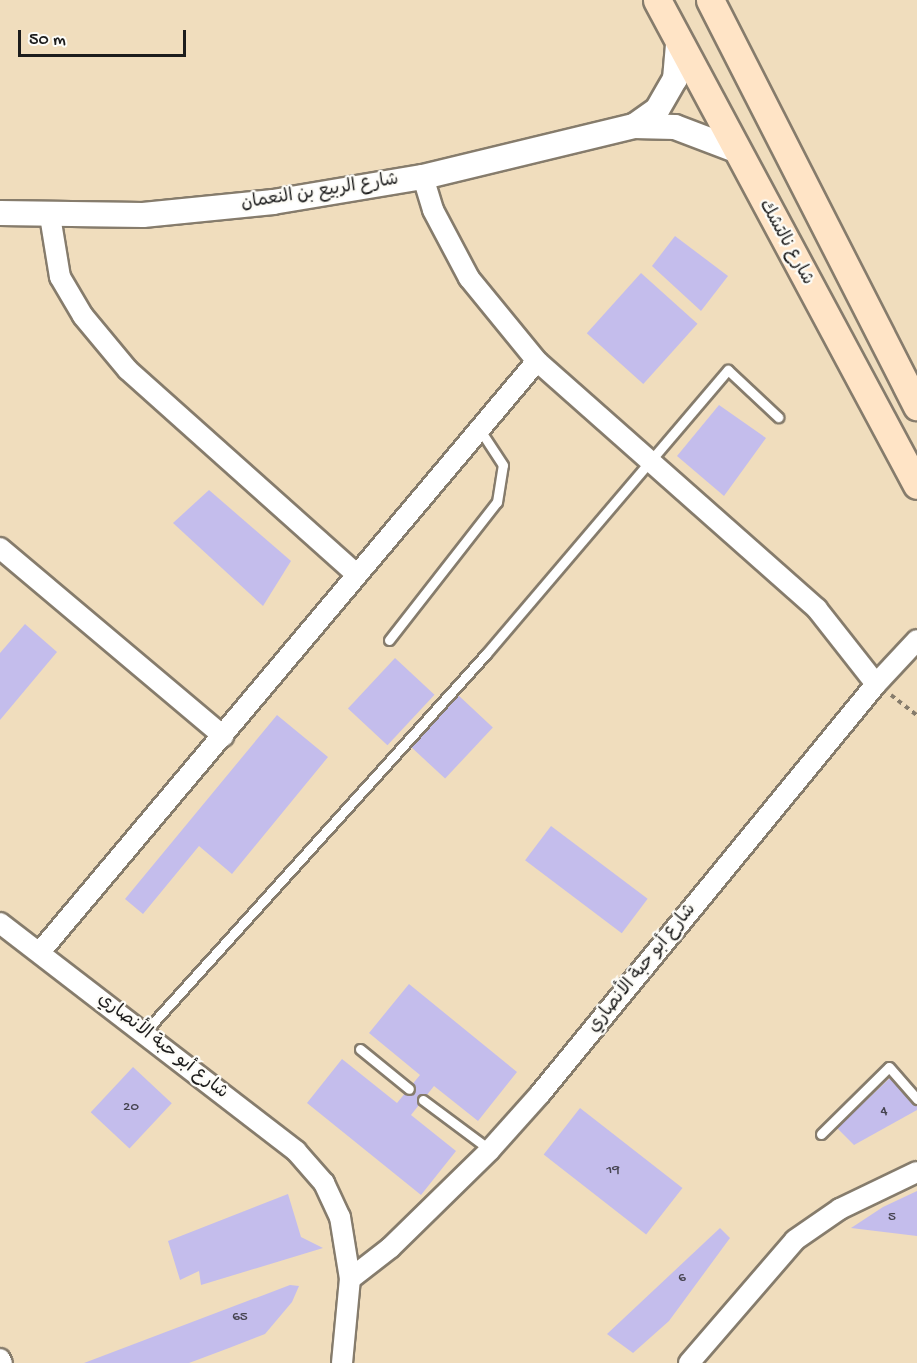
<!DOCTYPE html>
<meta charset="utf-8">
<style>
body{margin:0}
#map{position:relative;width:917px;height:1363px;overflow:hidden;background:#f0ddbd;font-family:"Gochi Hand","Playpen Sans Arabic",sans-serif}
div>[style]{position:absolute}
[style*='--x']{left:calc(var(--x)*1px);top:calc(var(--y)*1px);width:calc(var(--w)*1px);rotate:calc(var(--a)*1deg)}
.building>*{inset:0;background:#c4bdec;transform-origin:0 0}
.path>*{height:4px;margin-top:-2px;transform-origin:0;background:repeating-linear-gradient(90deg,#867c6c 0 4.5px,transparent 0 9px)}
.roads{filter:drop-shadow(2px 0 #867c6c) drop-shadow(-2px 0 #867c6c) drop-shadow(0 2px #867c6c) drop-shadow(0 -2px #867c6c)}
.service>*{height:9px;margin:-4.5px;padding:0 4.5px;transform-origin:4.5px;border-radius:4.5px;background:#fff}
.minor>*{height:20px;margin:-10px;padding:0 10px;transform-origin:10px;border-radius:10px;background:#fff}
.tertiary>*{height:24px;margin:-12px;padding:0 12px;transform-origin:12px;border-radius:12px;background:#fff}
.secondary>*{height:27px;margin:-13.5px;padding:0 13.5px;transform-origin:13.5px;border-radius:13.5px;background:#ffe4c6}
span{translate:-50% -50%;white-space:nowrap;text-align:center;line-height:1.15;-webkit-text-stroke:4.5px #fdfcf7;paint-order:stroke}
.number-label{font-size:15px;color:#464450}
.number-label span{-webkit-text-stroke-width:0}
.street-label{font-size:18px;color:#1c1c1c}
.scale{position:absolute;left:18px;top:30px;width:168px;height:27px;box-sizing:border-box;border:3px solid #1c1c1c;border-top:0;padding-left:8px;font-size:18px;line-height:21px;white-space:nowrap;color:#1c1c1c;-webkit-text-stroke:4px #fdfcf7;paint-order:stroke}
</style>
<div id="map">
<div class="building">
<i style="clip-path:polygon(675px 236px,728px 276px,701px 311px,652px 266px)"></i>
<i style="left:641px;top:273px;width:76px;height:81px;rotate:42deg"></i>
<i style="clip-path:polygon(719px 405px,766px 438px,724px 496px,677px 456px)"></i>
<i style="clip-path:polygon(209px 490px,291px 561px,263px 606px,173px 523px)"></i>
<i style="clip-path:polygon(25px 624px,57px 652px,0 720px,0 653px)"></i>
<i style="left:395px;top:658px;width:54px;height:69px;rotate:43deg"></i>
<i style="left:457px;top:694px;width:49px;height:70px;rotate:43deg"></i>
<i style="clip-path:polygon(277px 715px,328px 757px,232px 874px,199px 846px,143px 914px,125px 899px)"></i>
<i style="left:551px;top:826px;width:121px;height:43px;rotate:37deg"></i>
<i style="clip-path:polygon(409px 984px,517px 1072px,478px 1121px,434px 1086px,411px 1115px,456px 1151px,421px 1195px,307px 1103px,342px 1059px,397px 1103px,420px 1075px,369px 1033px)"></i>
<i style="left:133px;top:1067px;width:53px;height:62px;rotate:43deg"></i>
<i style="clip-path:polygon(892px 1076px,917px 1102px,917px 1110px,854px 1145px,837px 1128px)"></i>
<i style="left:580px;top:1108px;width:130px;height:59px;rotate:38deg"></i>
<i style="clip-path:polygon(917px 1191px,917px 1236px,851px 1228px,883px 1207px)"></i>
<i style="clip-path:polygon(288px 1194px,301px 1237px,323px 1248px,201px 1285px,199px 1271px,180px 1280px,168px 1241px)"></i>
<i style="clip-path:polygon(720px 1228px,730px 1238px,669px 1321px,633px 1353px,607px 1334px)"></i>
<i style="clip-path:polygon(290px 1285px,299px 1286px,292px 1302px,265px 1334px,229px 1348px,189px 1363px,84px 1363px)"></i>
</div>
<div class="path">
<i style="--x:891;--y:695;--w:33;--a:38"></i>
</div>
<div class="roads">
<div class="service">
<i style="--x:389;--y:640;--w:175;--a:-52"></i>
<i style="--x:497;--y:502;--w:37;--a:-81"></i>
<i style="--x:503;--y:465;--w:42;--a:-123.3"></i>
<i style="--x:144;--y:1033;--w:510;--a:-47.94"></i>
<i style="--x:486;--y:654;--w:373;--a:-49.6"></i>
<i style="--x:728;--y:370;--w:69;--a:43.2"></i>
<i style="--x:360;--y:1049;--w:63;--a:39.2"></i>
<i style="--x:423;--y:1100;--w:84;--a:36.7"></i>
<i style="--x:821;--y:1134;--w:95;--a:-44.6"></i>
<i style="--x:889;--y:1067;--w:43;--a:48.8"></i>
</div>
<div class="minor">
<i style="--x:423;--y:177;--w:34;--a:73"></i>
<i style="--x:433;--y:210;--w:77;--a:62.1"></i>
<i style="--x:469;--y:278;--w:107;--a:50.7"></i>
<i style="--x:537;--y:361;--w:374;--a:41.5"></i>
<i style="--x:817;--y:609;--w:95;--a:51.8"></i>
<i style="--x:50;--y:216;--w:62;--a:80.7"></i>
<i style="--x:60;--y:277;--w:45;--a:59.5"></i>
<i style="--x:83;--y:316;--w:70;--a:50.2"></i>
<i style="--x:128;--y:370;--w:307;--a:41.8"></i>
<i style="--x:0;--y:548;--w:292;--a:40.1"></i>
<i style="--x:0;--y:923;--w:374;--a:37.6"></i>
<i style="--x:296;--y:1151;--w:43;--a:48.8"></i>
<i style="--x:324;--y:1183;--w:38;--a:65"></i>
<i style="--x:340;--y:1217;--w:63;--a:80.8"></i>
<i style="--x:40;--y:952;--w:772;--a:-49.94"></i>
<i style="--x:0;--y:1359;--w:4;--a:63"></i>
<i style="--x:342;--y:1363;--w:84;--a:-84.6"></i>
<i style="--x:350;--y:1279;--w:51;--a:-37.8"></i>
<i style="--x:390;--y:1248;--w:140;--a:-44.4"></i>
<i style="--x:490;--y:1150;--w:75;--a:-48.2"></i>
<i style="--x:540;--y:1094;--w:530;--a:-50.66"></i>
<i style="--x:876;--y:684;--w:60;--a:-47"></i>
<i style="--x:689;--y:1363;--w:162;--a:-49.2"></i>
<i style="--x:795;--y:1240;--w:55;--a:-34.6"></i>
<i style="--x:840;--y:1209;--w:85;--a:-25.7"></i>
</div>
<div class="tertiary">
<i style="--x:634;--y:126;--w:28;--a:-35"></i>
<i style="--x:657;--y:110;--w:36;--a:-60"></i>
<i style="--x:675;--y:79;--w:33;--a:-85"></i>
<i style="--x:0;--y:213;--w:143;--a:0.8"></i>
<i style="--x:143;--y:215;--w:131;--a:-5.7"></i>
<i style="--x:273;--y:202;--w:152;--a:-9.5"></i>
<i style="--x:423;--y:177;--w:217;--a:-13.6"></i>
<i style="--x:634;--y:126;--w:41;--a:1.4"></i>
<i style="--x:675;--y:127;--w:62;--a:20.8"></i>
</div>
<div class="secondary">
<i style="--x:657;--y:0;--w:550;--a:61.81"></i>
<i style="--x:710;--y:0;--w:456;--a:63"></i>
</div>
</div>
<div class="number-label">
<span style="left:131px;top:1108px">20</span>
<span style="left:884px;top:1112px">4</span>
<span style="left:613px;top:1171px">19</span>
<span style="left:892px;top:1218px">5</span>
<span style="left:682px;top:1279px">6</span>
<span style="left:240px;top:1318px">65</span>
</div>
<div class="street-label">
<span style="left:320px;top:193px;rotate:-9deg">شارع الربيع بن النعمان</span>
<span style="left:785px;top:243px;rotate:61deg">شارع نالتشك</span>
<span style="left:643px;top:969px;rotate:-51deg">شارع أبو حبة الأنصاري</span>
<span style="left:162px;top:1047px;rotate:38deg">شارع أبو حبة الأنصاري</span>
</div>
<div class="scale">50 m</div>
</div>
